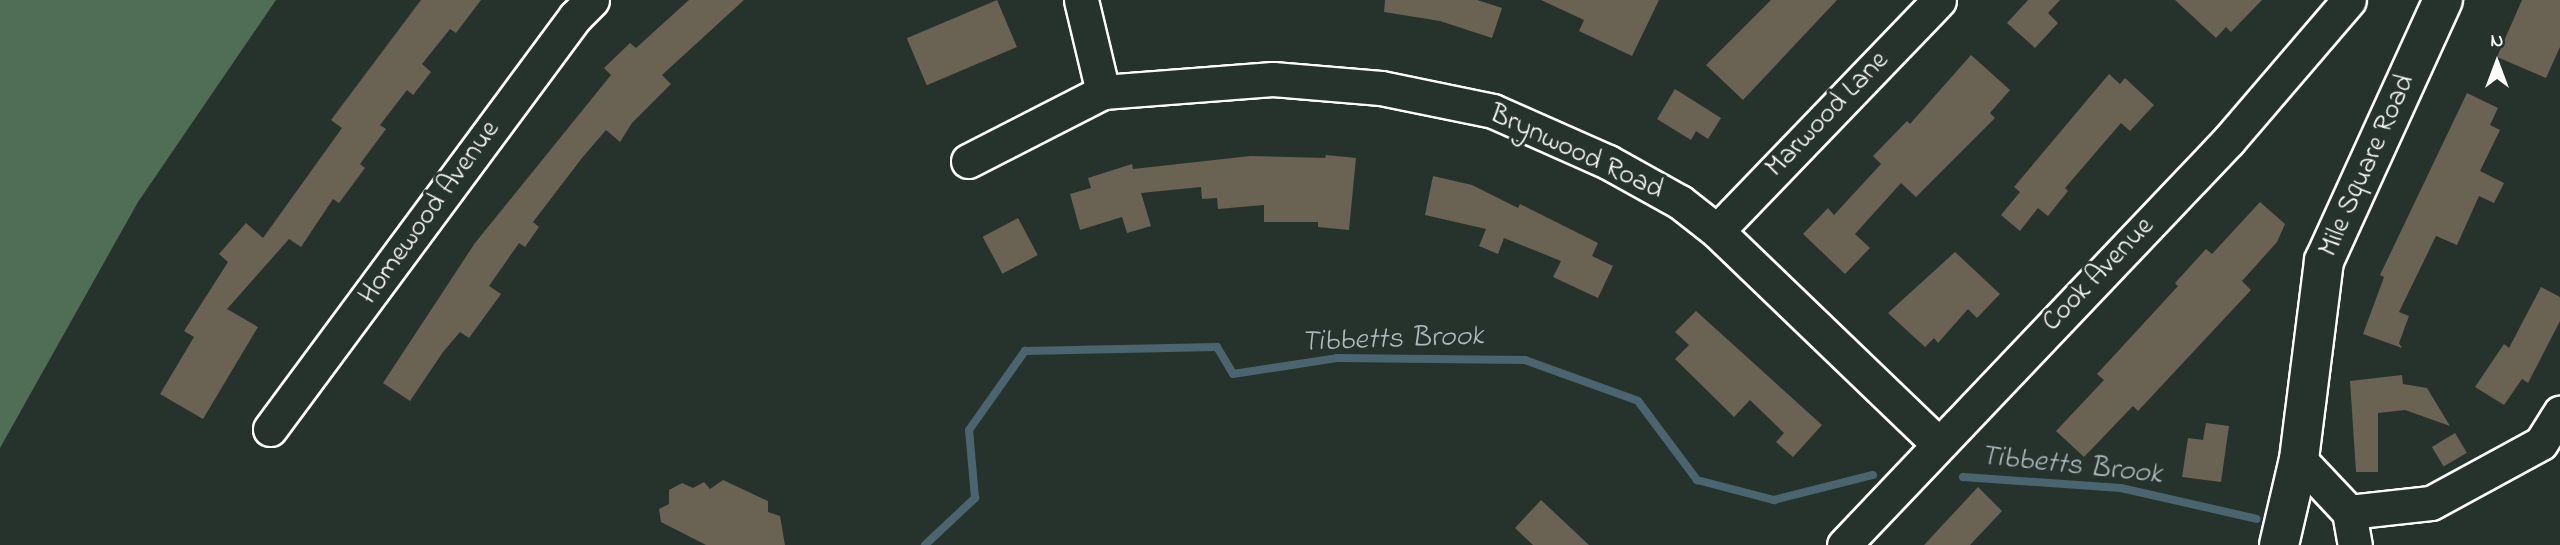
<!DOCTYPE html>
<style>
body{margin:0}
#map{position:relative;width:2560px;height:545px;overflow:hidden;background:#26332d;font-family:"Indie Flower",sans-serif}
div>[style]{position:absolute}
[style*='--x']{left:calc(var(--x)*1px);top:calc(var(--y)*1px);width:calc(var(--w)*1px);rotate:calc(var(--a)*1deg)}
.green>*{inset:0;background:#506d55}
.stream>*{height:8px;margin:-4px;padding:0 4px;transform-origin:4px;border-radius:4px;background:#4a656f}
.building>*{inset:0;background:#6a6252;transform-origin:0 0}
.roads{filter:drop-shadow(2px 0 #fff) drop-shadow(-2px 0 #fff) drop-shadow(0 2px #fff) drop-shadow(0 -2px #fff)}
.minor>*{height:33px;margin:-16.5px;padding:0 16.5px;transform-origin:16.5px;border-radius:16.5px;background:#26332d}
.tertiary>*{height:38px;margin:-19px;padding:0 19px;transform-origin:19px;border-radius:19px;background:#26332d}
span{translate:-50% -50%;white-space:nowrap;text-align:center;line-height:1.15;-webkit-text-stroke:6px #26332d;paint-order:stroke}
.street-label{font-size:28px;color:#fff}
.water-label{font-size:30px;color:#aebabe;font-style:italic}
.north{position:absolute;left:2462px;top:28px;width:70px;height:70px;-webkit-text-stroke:5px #26332d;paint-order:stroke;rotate:0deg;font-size:19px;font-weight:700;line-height:28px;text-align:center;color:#fff}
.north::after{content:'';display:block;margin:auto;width:24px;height:32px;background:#fff;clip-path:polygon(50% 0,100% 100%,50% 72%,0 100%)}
</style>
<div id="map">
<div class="green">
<i style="clip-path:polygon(0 0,276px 0,138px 202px,0 448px)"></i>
</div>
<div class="stream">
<i style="--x:1963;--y:477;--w:158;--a:4"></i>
<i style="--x:2121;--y:488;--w:139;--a:12.8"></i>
<i style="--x:925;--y:545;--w:69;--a:-43.2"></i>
<i style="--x:975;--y:498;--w:68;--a:-95"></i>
<i style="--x:969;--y:430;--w:97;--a:-54.7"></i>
<i style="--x:1025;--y:351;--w:192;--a:-1.2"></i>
<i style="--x:1217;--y:347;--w:31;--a:59"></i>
<i style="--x:1233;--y:374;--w:105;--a:-8.7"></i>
<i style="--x:1337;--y:358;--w:188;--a:0.6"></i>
<i style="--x:1525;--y:360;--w:120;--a:19.9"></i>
<i style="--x:1638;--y:401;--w:99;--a:53.2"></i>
<i style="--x:1697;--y:480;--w:80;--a:14.6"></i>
<i style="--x:1774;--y:500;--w:102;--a:-14.2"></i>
</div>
<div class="building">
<i style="clip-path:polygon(421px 0,481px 0,456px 33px,450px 29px,422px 64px,431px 72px,413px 95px,407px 90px,380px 125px,386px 129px,360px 164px,365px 168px,339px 203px,333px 199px,301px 247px,289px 239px,227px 309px,258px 327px,203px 419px,160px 394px,194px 337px,184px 331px,228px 262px,219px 254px,246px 223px,263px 238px,342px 128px,331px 120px)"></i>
<i style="clip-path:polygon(689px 0,744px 0,662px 75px,671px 84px,632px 123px,620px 142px,606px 130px,582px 158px,533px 222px,539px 227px,525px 247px,519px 243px,489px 286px,501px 294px,469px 338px,460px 332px,443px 352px,410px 401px,383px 383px,475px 243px,611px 75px,604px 68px,630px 43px,636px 48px)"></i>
<i style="left:997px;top:0;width:51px;height:98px;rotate:67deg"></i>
<i style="clip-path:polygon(1385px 0,1477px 0,1502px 8px,1492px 38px,1440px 21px,1384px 12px)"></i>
<i style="clip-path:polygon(1541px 0,1659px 0,1632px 56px,1579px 31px,1584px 20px)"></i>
<i style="clip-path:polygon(1771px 0,1837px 0,1743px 100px,1706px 65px)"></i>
<i style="clip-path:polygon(2028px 0,2060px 0,2048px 13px,2058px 23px,2035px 48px,2007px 23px)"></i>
<i style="clip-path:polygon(2175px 0,2262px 0,2231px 32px,2226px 27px,2216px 38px)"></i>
<i style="clip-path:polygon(2522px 0,2560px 0,2560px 47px,2546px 78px,2497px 57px)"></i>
<i style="clip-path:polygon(1971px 55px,2010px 90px,1990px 113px,1995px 118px,1916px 197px,1901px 183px,1855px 234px,1870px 248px,1845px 274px,1803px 234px,1828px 208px,1834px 215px,1881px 164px,1873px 156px,1907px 121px,1910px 124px)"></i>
<i style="clip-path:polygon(2109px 74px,2120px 84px,2125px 78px,2154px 105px,2130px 131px,2121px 123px,2065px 188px,2068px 191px,2048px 216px,2038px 208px,2020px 231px,2001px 215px,2020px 192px,2014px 187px)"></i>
<i style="clip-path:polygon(1675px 89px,1721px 118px,1708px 139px,1696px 131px,1691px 140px,1657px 119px)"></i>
<i style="clip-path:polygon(2467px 93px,2498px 108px,2490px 125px,2500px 130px,2480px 171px,2504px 183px,2494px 203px,2479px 196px,2457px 245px,2436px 236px,2399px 312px,2409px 316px,2399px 343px,2402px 348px,2363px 334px,2384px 277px,2380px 275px)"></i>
<i style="clip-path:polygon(1326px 155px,1356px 158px,1349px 230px,1318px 227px,1318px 222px,1264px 222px,1264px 205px,1218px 209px,1217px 198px,1202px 199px,1201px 187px,1141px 193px,1151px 226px,1127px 233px,1122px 217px,1080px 230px,1070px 194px,1091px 188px,1088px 178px,1132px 164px,1133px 169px,1250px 156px,1325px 158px)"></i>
<i style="clip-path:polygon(1433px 176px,1472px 185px,1518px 208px,1520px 204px,1598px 243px,1592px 256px,1613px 266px,1598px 298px,1553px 277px,1561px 261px,1504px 238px,1498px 254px,1479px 246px,1486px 229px,1425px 215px)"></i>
<i style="clip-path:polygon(2260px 202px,2285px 224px,2277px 242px,2242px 281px,2251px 290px,2138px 411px,2133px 406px,2084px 457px,2056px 431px,2104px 380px,2097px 374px,2178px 286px,2175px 283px,2206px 249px,2212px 254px)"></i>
<i style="left:1018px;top:218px;width:42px;height:40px;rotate:62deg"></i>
<i style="clip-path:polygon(1955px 252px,2000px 294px,1977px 318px,1968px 309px,1938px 343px,1934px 338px,1925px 347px,1888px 313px)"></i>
<i style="clip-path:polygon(2541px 287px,2560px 297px,2560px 321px,2528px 383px,2522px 379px,2504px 405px,2475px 387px,2504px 344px,2509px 348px)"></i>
<i style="clip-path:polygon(1696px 311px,1822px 425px,1793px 457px,1776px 442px,1784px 433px,1750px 400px,1734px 417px,1675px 359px,1689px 345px,1675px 332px)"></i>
<i style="clip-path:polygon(2402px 375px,2403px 384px,2427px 388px,2450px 426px,2405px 410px,2378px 413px,2378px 472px,2356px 472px,2350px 381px)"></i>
<i style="clip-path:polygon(2206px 423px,2229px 426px,2221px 482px,2182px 477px,2188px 438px,2203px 440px)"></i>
<i style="left:2455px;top:433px;width:23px;height:27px;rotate:59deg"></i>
<i style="clip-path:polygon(723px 480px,768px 501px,768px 512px,780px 516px,785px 545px,706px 545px,661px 522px,659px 509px,669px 504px,669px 490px,682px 483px,693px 488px,704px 482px,710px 489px)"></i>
<i style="clip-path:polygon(1978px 487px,2002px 511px,1970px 545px,1924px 545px)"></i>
<i style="clip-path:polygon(1541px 500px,1589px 545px,1533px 545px,1515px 528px)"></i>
</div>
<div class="roads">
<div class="minor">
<i style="--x:1081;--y:0;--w:95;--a:76.6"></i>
<i style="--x:968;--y:161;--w:152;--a:-27.1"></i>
<i style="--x:1103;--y:92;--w:170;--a:-4.4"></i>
<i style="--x:1273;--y:79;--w:108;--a:4.8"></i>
<i style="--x:1381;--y:88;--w:114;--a:11.6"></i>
<i style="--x:1493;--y:111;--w:126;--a:23.9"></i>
<i style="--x:1608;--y:162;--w:82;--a:29.1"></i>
<i style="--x:1680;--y:202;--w:47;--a:38.1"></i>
<i style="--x:1717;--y:231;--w:307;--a:43.9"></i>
<i style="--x:1717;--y:231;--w:320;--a:-46.1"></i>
<i style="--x:270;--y:429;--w:513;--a:-53.49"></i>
<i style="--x:575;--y:17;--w:24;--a:-45"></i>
<i style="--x:2299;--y:459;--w:73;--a:46.7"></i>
<i style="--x:2349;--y:512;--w:34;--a:80"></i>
<i style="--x:2349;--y:512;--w:82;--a:-6.3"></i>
<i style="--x:2431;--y:503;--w:125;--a:-28.6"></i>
<i style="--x:2541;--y:443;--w:36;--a:-58"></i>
<i style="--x:1844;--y:545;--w:559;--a:-46.45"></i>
<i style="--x:2229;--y:140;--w:184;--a:-49.4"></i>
</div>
<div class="tertiary">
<i style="--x:2279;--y:545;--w:88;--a:-76.9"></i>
<i style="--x:2299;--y:459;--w:200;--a:-82.8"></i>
<i style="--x:2324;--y:261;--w:287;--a:-65.5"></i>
</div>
</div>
<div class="street-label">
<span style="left:1828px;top:115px;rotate:-46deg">Marwood Lane</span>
<span style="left:1576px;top:153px;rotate:25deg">Brynwood Road</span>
<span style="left:2368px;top:166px;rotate:-66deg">Mile Square Road</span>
<span style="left:430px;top:213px;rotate:-54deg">Homewood Avenue</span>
<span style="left:2099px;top:275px;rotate:-46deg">Cook Avenue</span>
</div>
<div class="water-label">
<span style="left:1392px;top:340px;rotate:-2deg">Tibbetts Brook</span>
<span style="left:2071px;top:466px;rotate:6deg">Tibbetts Brook</span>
</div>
<div class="north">N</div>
</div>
